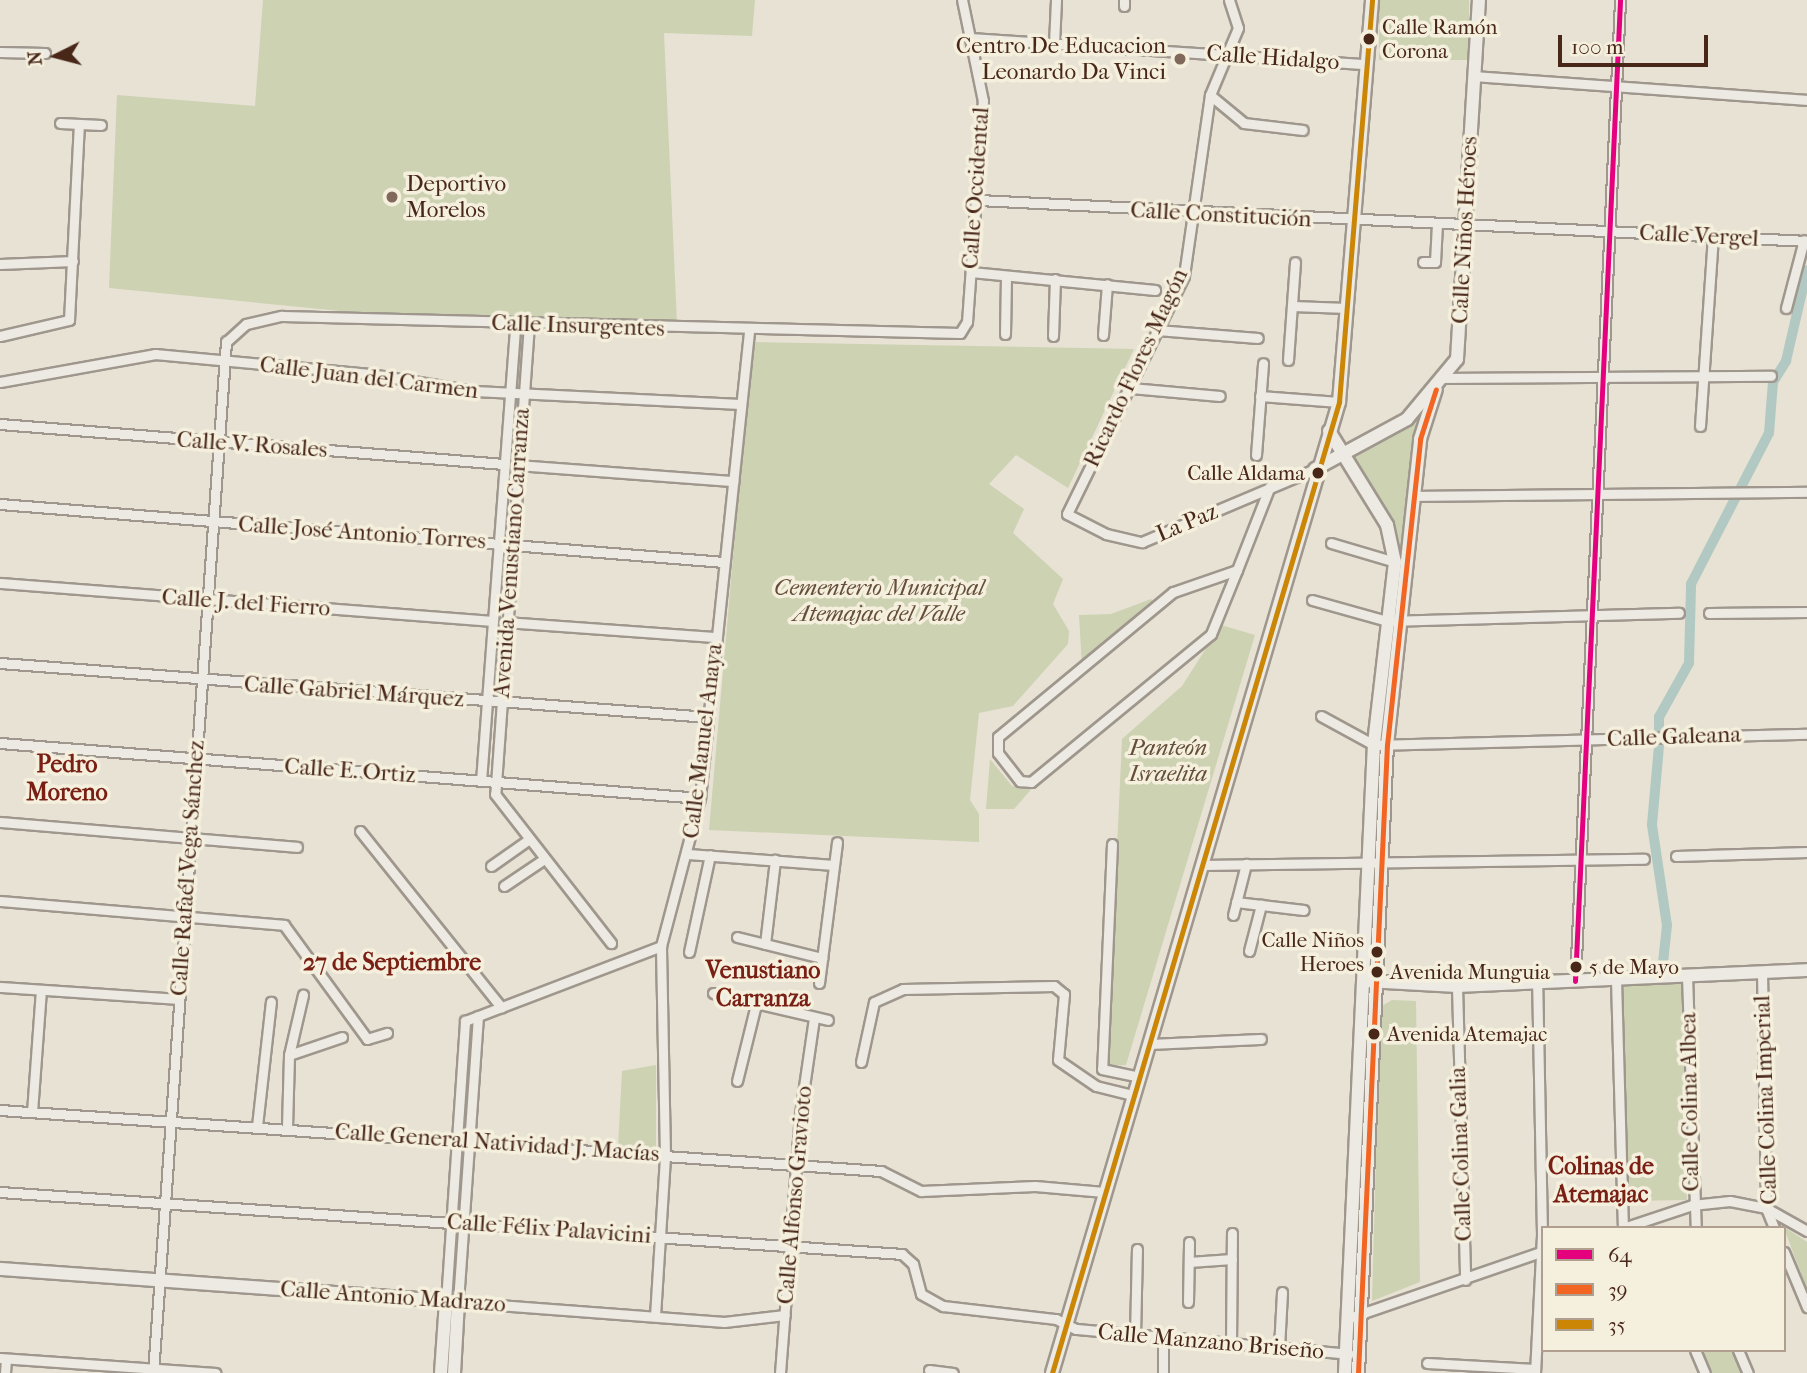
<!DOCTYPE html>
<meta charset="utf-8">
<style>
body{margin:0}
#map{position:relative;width:1807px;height:1373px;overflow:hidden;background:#e7e2d3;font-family:"IM FELL French Canon",serif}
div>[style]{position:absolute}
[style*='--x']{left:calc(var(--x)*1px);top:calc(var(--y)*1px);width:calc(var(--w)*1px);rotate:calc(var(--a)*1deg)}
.green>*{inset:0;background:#cdd2b3;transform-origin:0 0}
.canal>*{height:10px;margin:-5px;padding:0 5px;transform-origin:5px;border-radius:5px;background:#b1c9c2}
.roads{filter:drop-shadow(2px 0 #9f978d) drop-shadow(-2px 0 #9f978d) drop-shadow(0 2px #9f978d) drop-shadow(0 -2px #9f978d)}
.street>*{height:9px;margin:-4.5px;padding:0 4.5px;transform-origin:4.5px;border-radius:4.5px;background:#eceae2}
.secondary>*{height:12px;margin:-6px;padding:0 6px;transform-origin:6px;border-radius:6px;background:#eceae2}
.bus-1>*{height:5px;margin:-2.5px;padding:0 2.5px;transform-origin:2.5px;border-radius:2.5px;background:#e5007d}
.bus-2>*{height:5px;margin:-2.5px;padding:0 2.5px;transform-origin:2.5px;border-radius:2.5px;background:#f26522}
.bus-3>*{height:5px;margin:-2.5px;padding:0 2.5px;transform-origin:2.5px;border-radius:2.5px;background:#cb8606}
.dots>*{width:19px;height:19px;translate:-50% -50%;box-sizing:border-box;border:4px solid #f5efdd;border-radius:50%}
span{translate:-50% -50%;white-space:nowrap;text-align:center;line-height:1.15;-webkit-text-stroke:7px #f5efdd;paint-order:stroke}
.bus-label{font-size:21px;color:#482719}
.left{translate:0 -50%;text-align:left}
.right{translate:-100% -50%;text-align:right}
.poi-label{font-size:23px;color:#482719}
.street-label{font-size:23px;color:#482719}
.park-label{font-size:23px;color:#644e39;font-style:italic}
.neighbourhood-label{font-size:24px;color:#7a1f14;font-weight:700}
.legend{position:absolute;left:1541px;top:1226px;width:245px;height:126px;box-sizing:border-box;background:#f5efdd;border:2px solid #b09f8f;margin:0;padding:9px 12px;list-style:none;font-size:21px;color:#482719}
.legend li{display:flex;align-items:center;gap:14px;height:35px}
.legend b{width:35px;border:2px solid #b09f8f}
.north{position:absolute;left:21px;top:21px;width:70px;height:70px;-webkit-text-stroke:5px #f5efdd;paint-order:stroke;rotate:264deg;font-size:19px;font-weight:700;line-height:28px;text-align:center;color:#482719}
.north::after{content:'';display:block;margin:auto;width:24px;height:32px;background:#482719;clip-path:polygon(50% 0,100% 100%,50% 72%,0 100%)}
.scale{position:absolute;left:1558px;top:35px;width:150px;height:32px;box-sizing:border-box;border:4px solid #482719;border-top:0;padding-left:9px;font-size:21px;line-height:24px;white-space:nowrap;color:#482719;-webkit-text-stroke:5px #f5efdd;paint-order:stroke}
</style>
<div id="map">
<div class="green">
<i style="clip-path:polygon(263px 0,755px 0,752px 36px,664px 33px,677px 324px,381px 315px,109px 288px,117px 95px,255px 106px)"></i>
<i style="left:1379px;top:0;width:90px;height:60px"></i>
<i style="clip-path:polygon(752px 342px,1134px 349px,1068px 488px,1016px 455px,989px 484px,1024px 509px,1013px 533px,1063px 579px,1053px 604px,1069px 631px,1068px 644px,1013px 706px,979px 713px,970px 800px,979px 814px,979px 842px,709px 830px)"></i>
<i style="clip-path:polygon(1427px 407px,1400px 614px,1396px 534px,1349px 461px)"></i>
<i style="clip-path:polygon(1151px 599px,1155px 604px,1082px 666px,1079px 615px,1111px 614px)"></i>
<i style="clip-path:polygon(1221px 625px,1255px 635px,1126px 1065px,1107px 1066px,1122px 739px,1182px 686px)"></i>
<i style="clip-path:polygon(990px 759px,1012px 786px,1035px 785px,1014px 809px,986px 809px)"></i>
<i style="left:1683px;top:981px;width:219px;height:61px;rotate:89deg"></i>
<i style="clip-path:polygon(1392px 1000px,1416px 1001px,1420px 1282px,1372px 1301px,1380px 1007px)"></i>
<i style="clip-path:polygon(656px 1065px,656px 1150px,618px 1147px,622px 1071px)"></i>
<i style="clip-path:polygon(1781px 1225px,1807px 1242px,1807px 1290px,1784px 1228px)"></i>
<i style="clip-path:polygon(1700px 1350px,1736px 1350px,1746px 1373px,1709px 1373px)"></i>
</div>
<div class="canal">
<i style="--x:1659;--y:729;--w:12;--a:-90"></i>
<i style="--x:1659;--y:717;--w:62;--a:-60.9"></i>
<i style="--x:1689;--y:663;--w:79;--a:-88.5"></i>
<i style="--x:1691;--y:584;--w:170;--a:-62.7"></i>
<i style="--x:1769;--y:433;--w:51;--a:-85.5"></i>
<i style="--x:1773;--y:382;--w:25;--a:-58"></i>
<i style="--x:1786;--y:361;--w:93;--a:-77"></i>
<i style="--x:1659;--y:746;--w:79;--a:95.1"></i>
<i style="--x:1652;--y:825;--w:101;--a:81.5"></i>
<i style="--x:1667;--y:925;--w:37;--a:96"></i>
</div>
<div class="roads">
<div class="street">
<i style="--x:1229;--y:0;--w:29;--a:72"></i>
<i style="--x:1238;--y:28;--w:73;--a:112.7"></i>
<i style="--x:1210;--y:95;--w:183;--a:98.2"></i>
<i style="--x:1184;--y:276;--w:265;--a:116.2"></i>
<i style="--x:1067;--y:514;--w:44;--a:27.1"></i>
<i style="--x:1106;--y:534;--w:37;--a:13"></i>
<i style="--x:1142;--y:542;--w:188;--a:-22.9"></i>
<i style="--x:1124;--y:6;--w:6;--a:-90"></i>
<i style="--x:971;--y:38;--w:395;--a:3.8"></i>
<i style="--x:1054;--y:44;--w:44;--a:-87.4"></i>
<i style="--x:0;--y:52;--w:45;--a:1.3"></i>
<i style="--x:1474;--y:76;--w:334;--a:4.1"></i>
<i style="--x:1210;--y:95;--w:44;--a:39.5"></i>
<i style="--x:1244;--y:123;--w:59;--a:6.8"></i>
<i style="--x:60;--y:123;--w:41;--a:2.8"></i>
<i style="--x:978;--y:200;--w:830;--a:2.83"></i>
<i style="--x:1423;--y:262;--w:12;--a:0"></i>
<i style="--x:1435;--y:262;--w:38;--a:-87"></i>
<i style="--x:0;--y:264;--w:73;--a:-2.4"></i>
<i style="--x:971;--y:272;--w:185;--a:5.6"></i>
<i style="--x:1292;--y:306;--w:55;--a:2.1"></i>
<i style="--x:1786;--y:308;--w:70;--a:-75.2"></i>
<i style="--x:529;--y:324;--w:471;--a:94.1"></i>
<i style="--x:495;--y:794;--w:189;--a:52.1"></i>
<i style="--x:1157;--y:330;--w:101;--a:4.5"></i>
<i style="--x:1005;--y:334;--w:58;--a:-89"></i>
<i style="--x:1103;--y:335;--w:51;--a:-85.5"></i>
<i style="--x:0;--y:336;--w:71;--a:-13.1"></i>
<i style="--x:69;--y:320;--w:196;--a:-87.1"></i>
<i style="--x:1053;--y:336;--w:57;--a:-88"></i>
<i style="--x:1288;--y:360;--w:98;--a:-85.9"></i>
<i style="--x:1444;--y:378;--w:327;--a:-0.4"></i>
<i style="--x:0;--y:382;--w:158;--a:-10.2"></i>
<i style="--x:155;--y:354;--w:216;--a:5.3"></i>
<i style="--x:370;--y:374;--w:105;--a:9.3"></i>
<i style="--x:474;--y:391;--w:267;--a:2.8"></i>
<i style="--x:1131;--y:388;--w:89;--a:5.1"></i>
<i style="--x:1260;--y:396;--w:79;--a:4.3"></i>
<i style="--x:0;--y:424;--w:506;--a:4.54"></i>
<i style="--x:1700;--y:426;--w:189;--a:-86.1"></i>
<i style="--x:1256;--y:455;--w:92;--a:-85.6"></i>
<i style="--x:518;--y:465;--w:216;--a:4.3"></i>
<i style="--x:1413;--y:496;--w:394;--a:-0.6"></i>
<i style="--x:0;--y:504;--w:726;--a:4.58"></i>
<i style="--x:1331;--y:543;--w:67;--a:16.5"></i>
<i style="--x:1237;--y:570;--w:68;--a:161"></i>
<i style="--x:1173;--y:592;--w:227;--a:140.4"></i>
<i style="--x:998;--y:737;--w:16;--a:90"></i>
<i style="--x:998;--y:753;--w:36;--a:52"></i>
<i style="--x:1020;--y:781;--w:11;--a:5"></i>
<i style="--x:1031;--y:782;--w:233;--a:-39.4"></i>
<i style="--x:1211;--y:634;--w:69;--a:-67.9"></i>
<i style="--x:1237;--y:570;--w:90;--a:-68.6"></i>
<i style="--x:0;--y:583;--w:493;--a:4.4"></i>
<i style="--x:1312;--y:600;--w:78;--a:15.6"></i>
<i style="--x:1387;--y:621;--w:292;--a:-1.6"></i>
<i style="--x:1709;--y:613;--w:98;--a:-0.6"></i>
<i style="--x:506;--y:622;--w:211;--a:4.1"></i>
<i style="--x:0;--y:663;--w:710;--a:4.36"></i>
<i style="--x:1321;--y:716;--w:60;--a:28.7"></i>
<i style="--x:1374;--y:745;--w:433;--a:-1.5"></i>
<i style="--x:0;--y:743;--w:702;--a:4.49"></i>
<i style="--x:481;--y:781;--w:458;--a:-85.7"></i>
<i style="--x:0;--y:822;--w:298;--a:4.8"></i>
<i style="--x:360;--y:831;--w:226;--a:51.3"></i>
<i style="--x:1112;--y:844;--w:225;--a:92.5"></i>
<i style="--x:1102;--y:1069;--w:38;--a:12"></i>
<i style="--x:688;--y:854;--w:146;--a:4.3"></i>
<i style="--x:1676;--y:856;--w:131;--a:-1.7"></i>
<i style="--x:1202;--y:865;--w:442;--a:-0.8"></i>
<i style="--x:491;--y:866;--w:45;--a:-35.1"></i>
<i style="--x:504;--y:886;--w:48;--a:-34"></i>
<i style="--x:0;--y:901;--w:285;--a:4.8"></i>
<i style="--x:284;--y:925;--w:141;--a:53.9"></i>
<i style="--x:367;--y:1039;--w:21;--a:-17"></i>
<i style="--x:1236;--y:902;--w:68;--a:6.7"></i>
<i style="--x:1233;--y:915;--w:53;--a:-75.7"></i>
<i style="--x:737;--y:937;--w:88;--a:13.9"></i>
<i style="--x:765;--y:944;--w:85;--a:-83.2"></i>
<i style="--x:1249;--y:951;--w:48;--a:-75.4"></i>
<i style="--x:689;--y:952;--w:99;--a:-77.8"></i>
<i style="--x:1762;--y:972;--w:236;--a:89"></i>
<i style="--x:1766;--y:1208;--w:22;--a:68"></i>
<i style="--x:1687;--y:976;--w:252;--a:88"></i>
<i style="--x:1616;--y:979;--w:249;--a:88.4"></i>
<i style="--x:1575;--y:981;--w:982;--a:-87.37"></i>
<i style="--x:819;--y:983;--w:142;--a:-82.7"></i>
<i style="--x:1457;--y:986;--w:294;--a:88.4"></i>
<i style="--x:0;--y:987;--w:179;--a:3.8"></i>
<i style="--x:713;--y:993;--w:118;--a:13.2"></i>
<i style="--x:478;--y:1016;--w:287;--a:94"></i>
<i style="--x:458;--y:1302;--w:267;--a:4.3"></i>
<i style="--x:724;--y:1322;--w:61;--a:-6.5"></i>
<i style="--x:1149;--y:1044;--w:112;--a:-2.6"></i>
<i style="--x:289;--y:1055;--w:56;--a:-18.8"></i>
<i style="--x:861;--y:1062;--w:61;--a:-77.8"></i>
<i style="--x:874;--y:1002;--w:32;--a:-24"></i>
<i style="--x:903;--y:989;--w:151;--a:-1.1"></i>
<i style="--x:1054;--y:986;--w:13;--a:39"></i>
<i style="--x:1064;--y:994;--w:66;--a:95.2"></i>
<i style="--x:1058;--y:1060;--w:46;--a:34.4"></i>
<i style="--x:1096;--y:1086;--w:38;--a:14"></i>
<i style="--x:737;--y:1081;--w:79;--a:-76.1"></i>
<i style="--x:0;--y:1110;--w:883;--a:3.96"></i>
<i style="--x:881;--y:1171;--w:45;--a:26.6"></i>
<i style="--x:921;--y:1191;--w:114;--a:-2.5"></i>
<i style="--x:1035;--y:1186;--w:69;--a:5"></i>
<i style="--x:32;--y:1112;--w:122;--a:-85.8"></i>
<i style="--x:257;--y:1126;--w:125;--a:-83.6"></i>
<i style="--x:287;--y:1127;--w:72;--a:-88.4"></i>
<i style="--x:289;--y:1055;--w:62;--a:-76.9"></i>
<i style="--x:0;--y:1192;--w:904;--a:3.93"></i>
<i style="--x:902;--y:1254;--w:15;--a:42"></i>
<i style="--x:913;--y:1264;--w:31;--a:75"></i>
<i style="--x:921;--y:1294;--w:25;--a:29"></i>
<i style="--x:943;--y:1306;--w:114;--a:6.6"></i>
<i style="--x:1056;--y:1319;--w:22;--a:27"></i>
<i style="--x:1076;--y:1329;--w:274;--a:5.2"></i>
<i style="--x:1623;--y:1228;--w:73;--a:-18.4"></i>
<i style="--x:1692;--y:1205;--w:38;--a:-6"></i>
<i style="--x:1730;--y:1201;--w:37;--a:11"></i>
<i style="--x:1766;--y:1208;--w:47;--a:29.3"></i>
<i style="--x:1784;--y:1252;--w:60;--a:67.3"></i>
<i style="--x:1189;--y:1262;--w:43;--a:-4"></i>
<i style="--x:446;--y:1301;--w:281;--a:-86.1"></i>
<i style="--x:465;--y:1021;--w:210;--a:-20.9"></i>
<i style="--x:1188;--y:1302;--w:60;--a:-89"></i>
<i style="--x:655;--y:1316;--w:160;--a:-86.4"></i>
<i style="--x:665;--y:1156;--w:210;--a:-91.1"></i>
<i style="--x:661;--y:946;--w:153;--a:-75.2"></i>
<i style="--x:700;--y:798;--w:470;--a:-84"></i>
<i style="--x:1346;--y:1319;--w:208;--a:-19"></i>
<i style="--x:1135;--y:1336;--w:87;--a:-88.7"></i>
<i style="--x:1163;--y:1338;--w:35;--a:90"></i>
<i style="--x:1231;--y:1344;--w:111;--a:-89.5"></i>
<i style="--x:1279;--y:1348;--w:56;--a:-86.9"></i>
<i style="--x:1695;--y:1350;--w:25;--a:67"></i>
<i style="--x:1738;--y:1350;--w:25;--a:67"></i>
<i style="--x:0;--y:1358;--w:216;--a:4"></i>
<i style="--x:1427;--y:1363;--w:108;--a:3.2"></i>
<i style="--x:929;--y:1370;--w:24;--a:7"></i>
<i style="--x:5;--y:1373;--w:14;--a:-86"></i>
<i style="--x:153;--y:1373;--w:1034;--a:-85.95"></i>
<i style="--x:226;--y:342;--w:27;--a:-42"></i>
<i style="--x:246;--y:324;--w:37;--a:-13"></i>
<i style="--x:282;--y:316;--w:678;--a:1.44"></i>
<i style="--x:960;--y:333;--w:13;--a:-58"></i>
<i style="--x:967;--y:322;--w:222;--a:-85.9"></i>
<i style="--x:983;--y:101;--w:103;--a:-101.7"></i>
<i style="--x:780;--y:1373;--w:260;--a:-85.6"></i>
<i style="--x:800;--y:1114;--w:97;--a:-81.7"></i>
<i style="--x:1535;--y:1373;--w:139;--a:-87.1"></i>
<i style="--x:1542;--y:1234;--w:250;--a:-91.1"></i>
</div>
<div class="secondary">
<i style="--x:1329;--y:431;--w:110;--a:58.3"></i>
<i style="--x:1387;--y:525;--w:38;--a:78"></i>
<i style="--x:1395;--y:562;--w:182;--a:96.6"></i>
<i style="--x:1374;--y:743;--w:631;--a:92.64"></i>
<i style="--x:1315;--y:469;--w:105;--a:-28.5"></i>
<i style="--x:1407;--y:419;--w:78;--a:-50.2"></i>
<i style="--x:1457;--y:359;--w:360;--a:-86.5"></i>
<i style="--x:1367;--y:981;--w:90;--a:3.2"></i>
<i style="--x:1457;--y:986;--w:350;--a:-2.6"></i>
<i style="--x:0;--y:1269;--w:459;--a:4.1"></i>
<i style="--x:458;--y:1302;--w:71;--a:93.2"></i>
<i style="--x:441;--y:1373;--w:72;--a:-86"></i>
<i style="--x:1052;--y:1373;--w:1013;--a:-73.53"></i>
<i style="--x:1339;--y:402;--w:403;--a:-85.3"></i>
<i style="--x:1358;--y:1373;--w:629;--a:-87.36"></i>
<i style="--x:1387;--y:745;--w:308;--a:-83.8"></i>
<i style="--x:1420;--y:439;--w:52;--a:-72.3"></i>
</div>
</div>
<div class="bus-1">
<i style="--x:1575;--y:981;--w:982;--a:-87.37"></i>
</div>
<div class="bus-2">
<i style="--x:1358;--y:1373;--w:629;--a:-87.36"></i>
<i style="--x:1387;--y:745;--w:308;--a:-83.8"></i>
<i style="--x:1420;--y:439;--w:52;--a:-72.3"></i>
</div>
<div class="bus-3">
<i style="--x:1052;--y:1373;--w:1013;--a:-73.53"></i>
<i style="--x:1339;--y:402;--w:403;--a:-85.3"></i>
</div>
<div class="dots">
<i style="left:1369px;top:39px;background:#482719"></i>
<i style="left:1180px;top:59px;background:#80685a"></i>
<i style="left:392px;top:197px;background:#80685a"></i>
<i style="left:1318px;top:473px;background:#482719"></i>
<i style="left:1377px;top:952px;background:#482719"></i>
<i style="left:1576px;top:967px;background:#482719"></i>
<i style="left:1377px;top:972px;background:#482719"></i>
<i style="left:1374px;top:1034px;background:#482719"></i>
</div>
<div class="bus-label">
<span class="left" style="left:1382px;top:39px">Calle Ramón<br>Corona</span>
<span class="right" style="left:1305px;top:473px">Calle Aldama</span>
<span class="right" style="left:1364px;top:952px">Calle Niños<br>Heroes</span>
<span class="left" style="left:1589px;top:967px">5 de Mayo</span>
<span class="left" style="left:1390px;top:972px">Avenida Munguia</span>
<span class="left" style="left:1387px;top:1034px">Avenida Atemajac</span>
</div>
<div class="poi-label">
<span class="right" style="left:1166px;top:59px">Centro De Educacion<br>Leonardo Da Vinci</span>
<span class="left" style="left:406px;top:197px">Deportivo<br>Morelos</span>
</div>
<div class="street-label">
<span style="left:1273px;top:58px;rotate:4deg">Calle Hidalgo</span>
<span style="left:976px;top:188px;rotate:-86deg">Calle Occidental</span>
<span style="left:1221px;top:215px;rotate:3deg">Calle Constitución</span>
<span style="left:1465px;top:230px;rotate:-87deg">Calle Niños Héroes</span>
<span style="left:1699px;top:236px;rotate:3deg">Calle Vergel</span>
<span style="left:578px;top:326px;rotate:2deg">Calle Insurgentes</span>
<span style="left:1136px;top:368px;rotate:-65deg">Ricardo Flores Magón</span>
<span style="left:369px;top:378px;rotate:7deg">Calle Juan del Carmen</span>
<span style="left:252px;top:445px;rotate:4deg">Calle V. Rosales</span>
<span style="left:1187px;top:523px;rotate:-23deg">La Paz</span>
<span style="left:362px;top:533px;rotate:4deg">Calle José Antonio Torres</span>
<span style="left:512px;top:553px;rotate:-86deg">Avenida Venustiano Carranza</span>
<span style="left:246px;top:603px;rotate:4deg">Calle J. del Fierro</span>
<span style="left:354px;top:692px;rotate:4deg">Calle Gabriel Márquez</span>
<span style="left:1674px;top:737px;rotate:-2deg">Calle Galeana</span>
<span style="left:703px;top:741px;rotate:-83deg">Calle Manuel Anaya</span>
<span style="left:350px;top:771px;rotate:4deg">Calle E. Ortiz</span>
<span style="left:188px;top:868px;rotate:-86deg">Calle Rafaél Vega Sánchez</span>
<span style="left:1766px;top:1100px;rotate:-92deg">Calle Colina Imperial</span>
<span style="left:1690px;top:1102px;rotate:-91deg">Calle Colina Albea</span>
<span style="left:497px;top:1143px;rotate:4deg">Calle General Natividad J. Macías</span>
<span style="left:1461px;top:1154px;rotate:-92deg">Calle Colina Galia</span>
<span style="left:795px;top:1195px;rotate:-85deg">Calle Alfonso Gravioto</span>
<span style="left:549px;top:1229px;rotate:4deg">Calle Félix Palavicini</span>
<span style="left:393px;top:1297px;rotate:4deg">Calle Antonio Madrazo</span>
<span style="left:1211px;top:1342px;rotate:5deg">Calle Manzano Briseño</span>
</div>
<div class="park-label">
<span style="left:879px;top:601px">Cementerio Municipal<br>Atemajac del Valle</span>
<span style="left:1168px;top:761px">Panteón<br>Israelita</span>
</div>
<div class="neighbourhood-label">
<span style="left:67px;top:779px">Pedro<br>Moreno</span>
<span style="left:392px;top:963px">27 de Septiembre</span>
<span style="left:763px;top:985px">Venustiano<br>Carranza</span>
<span style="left:1601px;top:1181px">Colinas de<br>Atemajac</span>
</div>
<ul class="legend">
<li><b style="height:9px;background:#e5007d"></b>64</li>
<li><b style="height:9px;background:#f26522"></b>39</li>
<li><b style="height:9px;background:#cb8606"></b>35</li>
</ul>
<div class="north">N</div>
<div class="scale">100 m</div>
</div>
